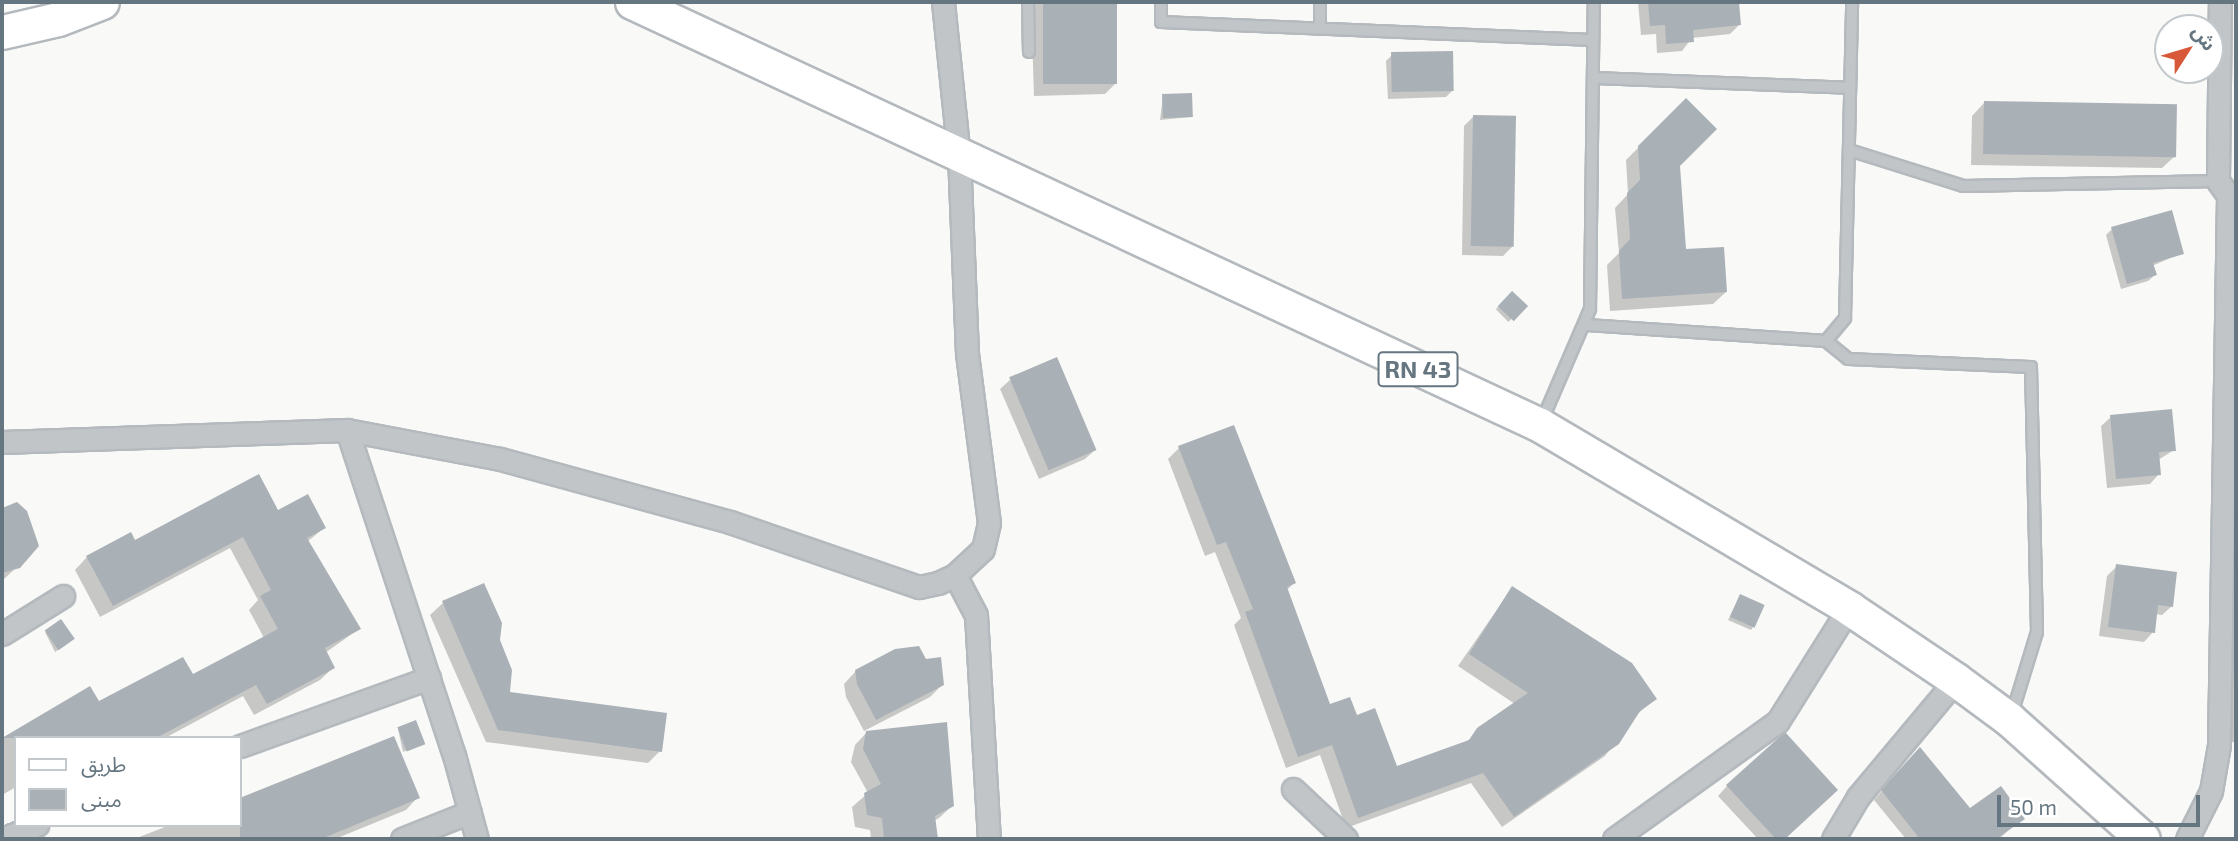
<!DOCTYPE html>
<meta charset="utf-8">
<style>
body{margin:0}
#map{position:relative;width:2238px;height:841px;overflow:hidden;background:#f9f9f8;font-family:"Exo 2","Noto Sans Arabic",sans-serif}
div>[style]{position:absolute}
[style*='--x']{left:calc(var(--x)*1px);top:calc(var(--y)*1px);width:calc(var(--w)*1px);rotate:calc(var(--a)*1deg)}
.shadow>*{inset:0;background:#0003;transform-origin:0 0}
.building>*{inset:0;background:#a9b0b6;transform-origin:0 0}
.roads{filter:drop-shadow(2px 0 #b4b9bd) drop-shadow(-2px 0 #b4b9bd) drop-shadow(0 2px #b4b9bd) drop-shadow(0 -2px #b4b9bd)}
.service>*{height:10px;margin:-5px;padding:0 5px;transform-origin:5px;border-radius:5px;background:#c1c5c8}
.minor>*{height:21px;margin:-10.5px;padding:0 10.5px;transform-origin:10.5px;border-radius:10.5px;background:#c1c5c8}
.primary>*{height:33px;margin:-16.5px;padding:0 16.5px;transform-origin:16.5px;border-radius:16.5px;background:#fff}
span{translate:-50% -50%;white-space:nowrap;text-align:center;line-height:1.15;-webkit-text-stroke:7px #fff;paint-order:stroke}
.shield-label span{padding:2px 5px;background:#fff;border:2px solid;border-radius:5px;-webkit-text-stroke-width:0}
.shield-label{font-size:24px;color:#667680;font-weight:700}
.frame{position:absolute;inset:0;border:4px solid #667680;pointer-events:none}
.legend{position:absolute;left:14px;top:736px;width:228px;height:91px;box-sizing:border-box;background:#fff;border:2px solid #c2c8cc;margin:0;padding:9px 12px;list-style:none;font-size:21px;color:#667680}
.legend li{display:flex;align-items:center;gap:14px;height:35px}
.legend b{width:35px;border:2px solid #c2c8cc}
.north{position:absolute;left:2154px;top:14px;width:70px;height:70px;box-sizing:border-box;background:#fff;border:2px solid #c2c8cc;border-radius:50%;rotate:53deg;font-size:19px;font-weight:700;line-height:28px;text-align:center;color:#667680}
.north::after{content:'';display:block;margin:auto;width:24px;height:32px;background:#d85939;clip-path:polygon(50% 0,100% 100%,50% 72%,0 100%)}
.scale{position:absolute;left:1997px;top:795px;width:203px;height:32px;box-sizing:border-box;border:4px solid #667680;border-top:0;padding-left:9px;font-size:21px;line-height:24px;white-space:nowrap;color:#667680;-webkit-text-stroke:5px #fff;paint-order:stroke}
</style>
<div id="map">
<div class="shadow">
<i style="clip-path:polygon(1031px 2px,1115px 2px,1117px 82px,1105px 94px,1034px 96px)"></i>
<i style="clip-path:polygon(1638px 2px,1737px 2px,1739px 25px,1730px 34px,1692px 38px,1682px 51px,1657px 53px,1656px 34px,1641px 35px)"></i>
<i style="clip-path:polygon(1392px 55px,1453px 90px,1446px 97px,1388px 99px,1386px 61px)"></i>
<i style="clip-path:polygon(1163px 96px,1191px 117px,1160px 120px)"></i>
<i style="clip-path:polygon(1686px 100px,1678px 165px,1684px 251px,1726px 292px,1713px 304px,1610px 311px,1607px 265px,1619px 253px,1615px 208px,1628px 194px,1626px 160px)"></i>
<i style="clip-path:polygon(1984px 103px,2175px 156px,2162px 168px,1971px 165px,1972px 116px)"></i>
<i style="clip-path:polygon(1473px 117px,1512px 247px,1503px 256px,1462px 255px,1464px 126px)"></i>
<i style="clip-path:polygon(2112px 229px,2182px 253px,2152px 266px,2155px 275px,2148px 281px,2121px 289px,2106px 235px)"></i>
<i style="left:1512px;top:293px;width:18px;height:23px;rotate:45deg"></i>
<i style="clip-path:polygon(1010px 380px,1095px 450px,1085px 459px,1039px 479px,1000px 389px)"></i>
<i style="clip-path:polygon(2111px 417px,2174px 450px,2158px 460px,2159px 474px,2150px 484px,2107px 488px,2101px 426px)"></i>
<i style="clip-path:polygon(1179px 448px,1294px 583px,1286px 591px,1329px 707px,1356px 718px,1396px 769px,1466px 742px,1515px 704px,1458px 666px,1512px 588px,1655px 699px,1634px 717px,1605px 756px,1502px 827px,1471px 783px,1346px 828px,1320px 755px,1286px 768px,1234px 625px,1241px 618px,1215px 552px,1205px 556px,1168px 459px)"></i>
<i style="clip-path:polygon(17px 504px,18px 566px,2px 581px,2px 509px)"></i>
<i style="clip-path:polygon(277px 512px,324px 528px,307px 542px,359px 629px,325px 653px,333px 668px,320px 680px,254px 715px,243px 696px,165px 738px,16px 738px,16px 787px,2px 795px,2px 739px,90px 688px,98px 704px,192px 676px,264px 638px,249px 610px,258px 600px,230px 548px,100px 617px,75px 570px,87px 557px,134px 542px)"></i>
<i style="clip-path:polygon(2236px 545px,2236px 742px,2230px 742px,2231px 551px)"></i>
<i style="clip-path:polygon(2117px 566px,2172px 606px,2162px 615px,2155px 614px,2153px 632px,2144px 642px,2099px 636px,2107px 576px)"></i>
<i style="clip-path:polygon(483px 585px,508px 693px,660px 751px,648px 763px,486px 742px,430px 615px,443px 603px)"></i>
<i style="clip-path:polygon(1740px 596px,1753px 627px,1751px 630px,1728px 620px)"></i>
<i style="clip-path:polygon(45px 632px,70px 642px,55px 652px)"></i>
<i style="clip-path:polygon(856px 671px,943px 684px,930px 697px,864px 731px,846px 697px,844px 684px)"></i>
<i style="clip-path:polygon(398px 729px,423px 743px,403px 752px)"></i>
<i style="clip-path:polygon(867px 732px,952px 806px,939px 818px,907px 836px,926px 839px,871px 839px,870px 830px,855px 827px,852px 807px,868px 793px,851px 762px,855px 745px)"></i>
<i style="clip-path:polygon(393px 739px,418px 797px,406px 810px,335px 839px,134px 839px,170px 825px,240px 825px,240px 798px)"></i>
<i style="clip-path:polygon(1912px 757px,1969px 811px,2022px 818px,1999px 839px,1906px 839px,1874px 800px)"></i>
<i style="clip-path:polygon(1727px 786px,1826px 799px,1783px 839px,1758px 839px,1718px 796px)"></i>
</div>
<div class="building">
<i style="left:1043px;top:2px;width:74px;height:82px"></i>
<i style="clip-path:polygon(1648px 2px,1739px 2px,1741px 25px,1693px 30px,1694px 42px,1666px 44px,1665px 25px,1650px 26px)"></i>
<i style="left:1453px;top:51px;width:40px;height:62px;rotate:89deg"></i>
<i style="left:1192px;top:93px;width:24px;height:30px;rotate:88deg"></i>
<i style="clip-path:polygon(1686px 98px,1717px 129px,1680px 166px,1686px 249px,1724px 247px,1727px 292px,1622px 299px,1619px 251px,1630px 239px,1627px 193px,1640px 180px,1638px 146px)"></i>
<i style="left:1984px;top:101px;width:193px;height:53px;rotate:1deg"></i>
<i style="left:1473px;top:115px;width:43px;height:131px;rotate:1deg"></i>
<i style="clip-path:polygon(2172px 210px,2184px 254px,2153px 263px,2157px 275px,2127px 284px,2111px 227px)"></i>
<i style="left:1512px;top:291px;width:22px;height:21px;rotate:43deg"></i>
<i style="left:1057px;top:357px;width:101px;height:52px;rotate:67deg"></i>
<i style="clip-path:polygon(2172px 409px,2176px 451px,2159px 452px,2161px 475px,2116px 479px,2110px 415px)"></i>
<i style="clip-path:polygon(1234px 425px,1296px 583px,1287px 587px,1330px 704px,1350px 697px,1357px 715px,1375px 708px,1397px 766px,1469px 740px,1477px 728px,1528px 693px,1469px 654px,1512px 586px,1632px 663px,1657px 699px,1640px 711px,1619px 744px,1514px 817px,1483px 773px,1358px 818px,1332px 745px,1298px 757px,1245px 612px,1253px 609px,1226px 542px,1217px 545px,1178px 446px)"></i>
<i style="clip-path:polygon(259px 474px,278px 510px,308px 494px,326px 528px,307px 538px,361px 629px,325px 648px,335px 668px,267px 704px,256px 685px,156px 738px,2px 738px,90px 686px,99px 701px,183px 657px,193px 674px,278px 629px,260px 596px,271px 590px,243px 537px,113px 606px,86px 556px,131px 532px,135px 540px)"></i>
<i style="clip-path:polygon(17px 502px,27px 511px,39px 546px,20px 568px,2px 573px,2px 508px)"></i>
<i style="clip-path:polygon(2116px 564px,2177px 572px,2173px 607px,2158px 605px,2155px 633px,2108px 627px)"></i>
<i style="clip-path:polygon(484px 583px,502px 623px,500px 640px,512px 670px,510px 692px,667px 713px,662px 752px,498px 730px,442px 601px)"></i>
<i style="left:1740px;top:594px;width:27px;height:25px;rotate:24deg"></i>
<i style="left:61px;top:619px;width:24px;height:20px;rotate:55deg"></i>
<i style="clip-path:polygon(919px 646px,926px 659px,941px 657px,944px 685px,876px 720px,857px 684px,855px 670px,895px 649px)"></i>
<i style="left:416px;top:720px;width:26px;height:20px;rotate:69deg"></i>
<i style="clip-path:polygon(947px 722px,954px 806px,935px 816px,938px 839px,884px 839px,882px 818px,867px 815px,864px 793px,881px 784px,863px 749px,866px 731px)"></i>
<i style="clip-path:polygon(1785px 732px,1838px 790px,1785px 839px,1776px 839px,1726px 785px)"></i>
<i style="clip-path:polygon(394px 736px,420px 798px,321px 839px,240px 839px,240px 798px)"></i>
<i style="clip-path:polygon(1920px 747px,1970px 808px,2001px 786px,2025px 819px,1996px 839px,1920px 839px,1881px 790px)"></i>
</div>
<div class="roads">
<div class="service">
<i style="--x:1028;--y:2;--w:50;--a:88.9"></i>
<i style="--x:1161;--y:2;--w:20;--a:90"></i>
<i style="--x:1161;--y:22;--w:432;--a:2.4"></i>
<i style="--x:1320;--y:25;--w:23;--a:-90"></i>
<i style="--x:1593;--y:78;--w:257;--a:2.2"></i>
<i style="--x:1849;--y:150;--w:120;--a:17.5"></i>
<i style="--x:1963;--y:186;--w:255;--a:-1.1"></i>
<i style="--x:1587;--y:325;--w:240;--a:3.8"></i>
<i style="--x:1826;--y:341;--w:30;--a:-50"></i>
<i style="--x:1845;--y:318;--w:316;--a:-88.7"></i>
<i style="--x:1826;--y:341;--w:28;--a:39"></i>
<i style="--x:1848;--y:359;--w:183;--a:2.5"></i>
<i style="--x:2031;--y:367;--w:265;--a:88.7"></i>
<i style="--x:2037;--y:632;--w:89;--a:107"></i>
<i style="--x:1541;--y:423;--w:124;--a:-66.7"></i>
<i style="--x:1590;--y:309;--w:307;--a:-89.3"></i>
</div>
<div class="minor">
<i style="--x:347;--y:430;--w:342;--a:71.8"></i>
<i style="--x:454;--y:755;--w:87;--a:74.7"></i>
<i style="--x:2;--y:442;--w:345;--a:-2"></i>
<i style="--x:347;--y:430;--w:156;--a:10.7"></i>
<i style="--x:500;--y:459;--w:238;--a:15.3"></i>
<i style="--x:730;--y:522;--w:200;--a:19"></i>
<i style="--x:919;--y:587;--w:19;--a:-12"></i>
<i style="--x:938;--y:583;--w:19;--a:-25"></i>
<i style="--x:955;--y:575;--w:38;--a:-43"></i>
<i style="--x:983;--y:549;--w:27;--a:-77"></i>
<i style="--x:989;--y:523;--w:170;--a:-97.4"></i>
<i style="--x:967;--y:354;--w:197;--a:-92.3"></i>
<i style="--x:959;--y:157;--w:156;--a:-95.9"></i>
<i style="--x:955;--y:575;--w:45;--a:62.3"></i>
<i style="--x:976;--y:615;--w:224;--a:86.7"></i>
<i style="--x:2;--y:634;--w:72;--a:-31.9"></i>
<i style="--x:240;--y:746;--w:201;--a:-19.8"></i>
<i style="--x:1293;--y:789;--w:73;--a:43.3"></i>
<i style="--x:2;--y:839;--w:38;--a:-22"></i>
<i style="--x:402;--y:839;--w:73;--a:-21.7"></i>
<i style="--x:1614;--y:839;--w:202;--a:-35.7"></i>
<i style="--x:1778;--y:721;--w:133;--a:-57.9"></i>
<i style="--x:1833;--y:839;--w:49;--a:-59.2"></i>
<i style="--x:1858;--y:797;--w:153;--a:-50.1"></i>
<i style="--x:2187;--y:839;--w:54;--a:-63.4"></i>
<i style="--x:2211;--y:791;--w:47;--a:-80.1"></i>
<i style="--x:2219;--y:745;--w:550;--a:-89.06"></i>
<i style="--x:2228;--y:195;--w:17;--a:-126"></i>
<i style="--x:2218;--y:181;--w:179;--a:-89.4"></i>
</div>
<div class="primary">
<i style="--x:632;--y:2;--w:1002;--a:24.98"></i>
<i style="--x:1540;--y:425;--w:359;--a:30.6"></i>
<i style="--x:1849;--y:608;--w:129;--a:33.9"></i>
<i style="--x:1956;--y:680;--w:67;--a:36.5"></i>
<i style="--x:2010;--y:720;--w:178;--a:41.8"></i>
<i style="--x:2;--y:32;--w:57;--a:-13.1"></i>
<i style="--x:58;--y:19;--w:47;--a:-21.1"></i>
</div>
</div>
<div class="shield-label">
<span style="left:1418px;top:369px">RN 43</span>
</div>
<div class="frame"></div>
<ul class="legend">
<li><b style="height:9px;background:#fff"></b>طريق</li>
<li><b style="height:19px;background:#a9b0b6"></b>مبنى</li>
</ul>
<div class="north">ش</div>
<div class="scale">50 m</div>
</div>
